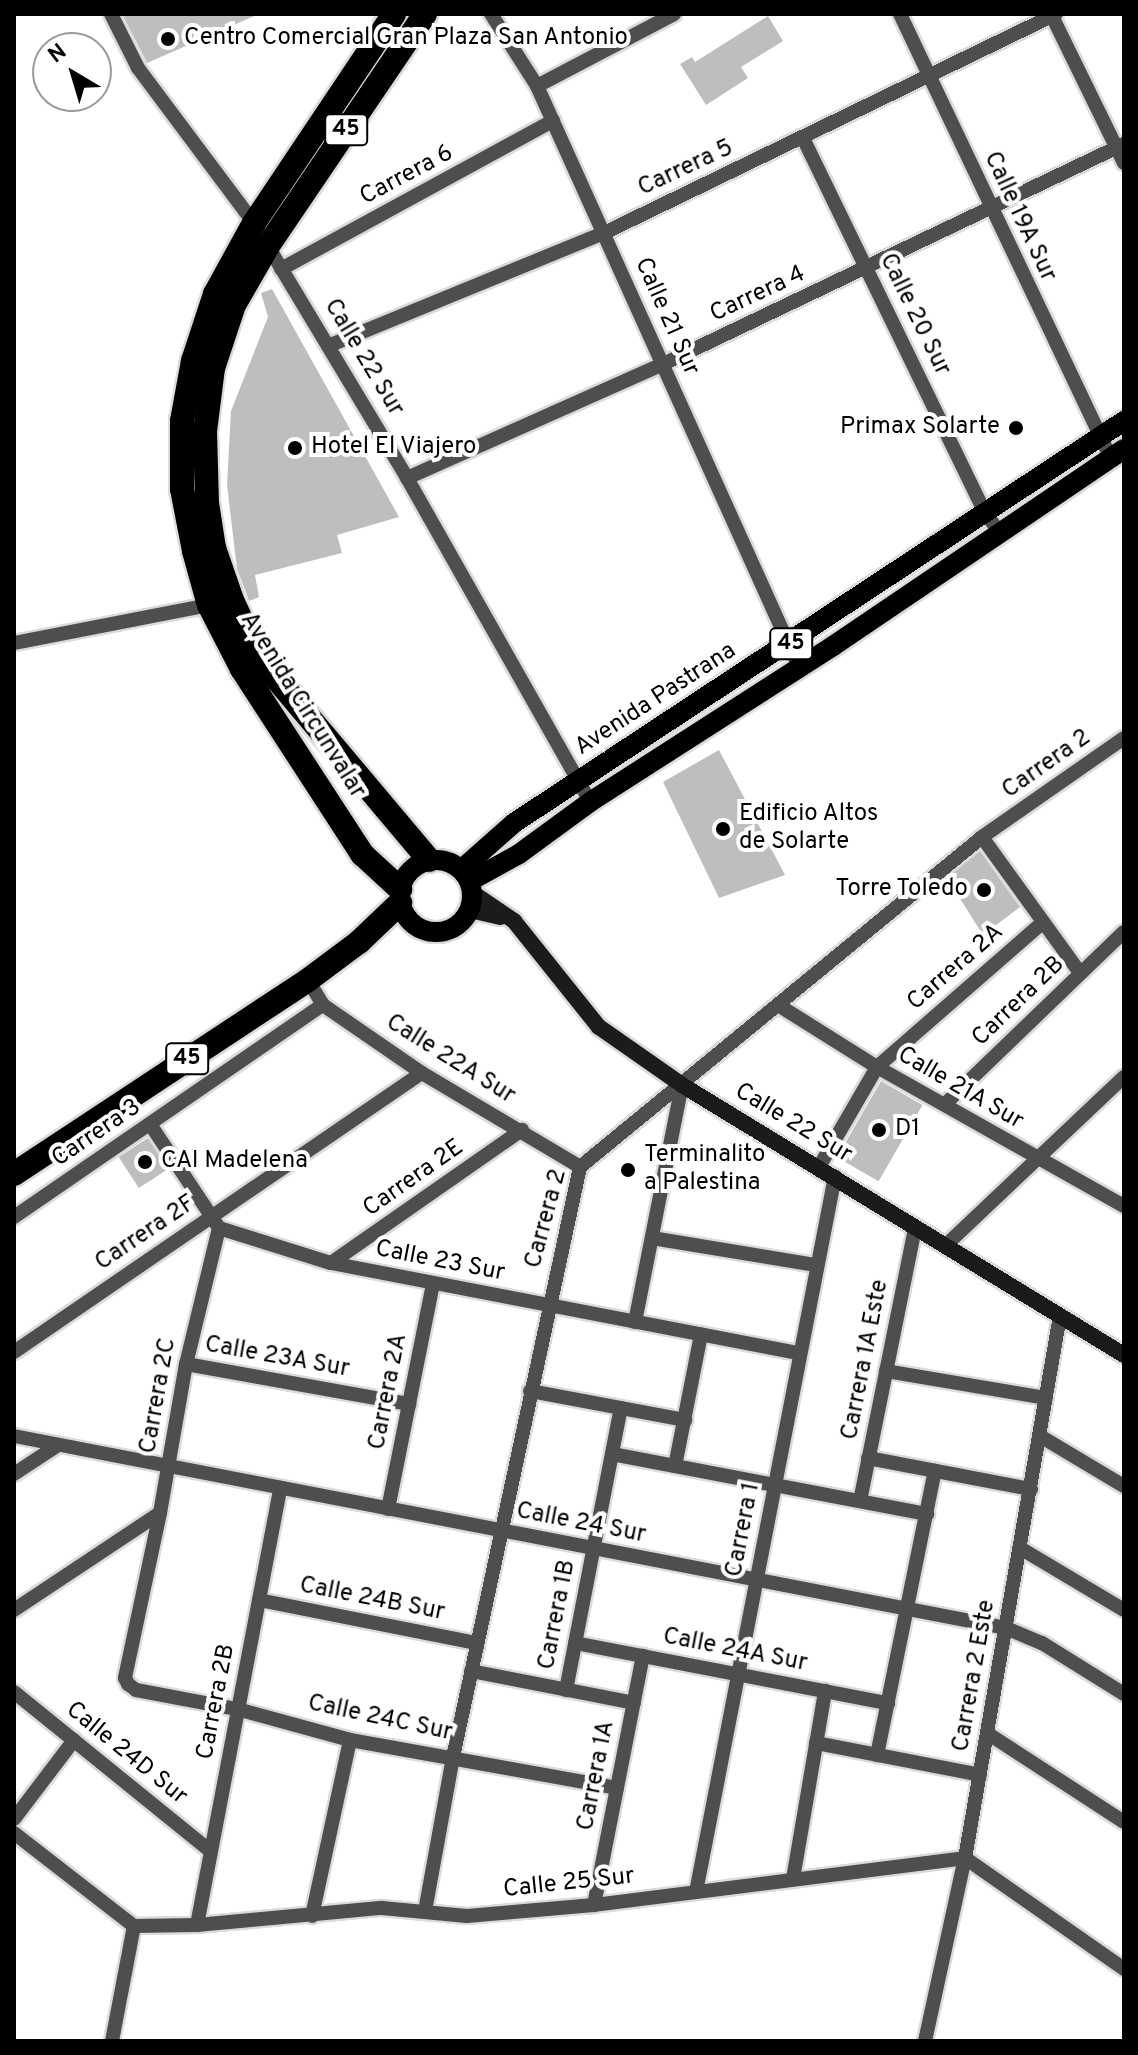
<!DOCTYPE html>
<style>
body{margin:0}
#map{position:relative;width:1138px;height:2055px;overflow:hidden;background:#fff;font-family:Overpass,sans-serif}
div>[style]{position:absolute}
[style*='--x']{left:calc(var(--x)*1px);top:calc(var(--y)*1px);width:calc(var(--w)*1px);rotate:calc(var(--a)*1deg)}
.building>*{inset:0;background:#bebebe;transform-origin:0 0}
.roads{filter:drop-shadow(2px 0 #dbdbdb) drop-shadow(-2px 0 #dbdbdb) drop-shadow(0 2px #dbdbdb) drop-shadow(0 -2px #dbdbdb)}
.street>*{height:14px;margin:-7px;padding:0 7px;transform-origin:7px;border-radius:7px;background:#4e4e4e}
.secondary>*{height:16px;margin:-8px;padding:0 8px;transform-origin:8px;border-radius:8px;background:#1b1b1b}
.primary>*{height:20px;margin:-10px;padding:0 10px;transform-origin:10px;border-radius:10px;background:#000}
.primary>.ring{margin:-10px;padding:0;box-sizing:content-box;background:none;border:20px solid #000;border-radius:50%}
.highway>*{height:24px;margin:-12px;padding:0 12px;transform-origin:12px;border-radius:12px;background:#000}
.dots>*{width:22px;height:22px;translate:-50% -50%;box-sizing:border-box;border:4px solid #fff;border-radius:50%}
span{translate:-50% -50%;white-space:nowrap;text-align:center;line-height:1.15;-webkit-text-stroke:8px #fff;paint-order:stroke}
.shield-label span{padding:2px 6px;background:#fff;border:2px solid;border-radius:6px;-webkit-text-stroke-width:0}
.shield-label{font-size:22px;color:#000;font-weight:700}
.poi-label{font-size:24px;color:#000}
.left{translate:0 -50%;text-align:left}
.right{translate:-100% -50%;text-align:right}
.street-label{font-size:24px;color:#000}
.frame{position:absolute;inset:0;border:16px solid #000;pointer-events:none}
.north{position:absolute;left:32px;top:32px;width:80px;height:80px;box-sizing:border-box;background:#fff;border:2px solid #999;border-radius:50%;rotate:322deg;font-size:22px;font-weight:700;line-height:32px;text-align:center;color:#000}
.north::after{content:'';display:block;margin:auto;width:28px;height:36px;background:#000;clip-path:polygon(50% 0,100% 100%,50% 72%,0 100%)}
</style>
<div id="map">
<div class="building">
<i style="clip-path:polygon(122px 14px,259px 14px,147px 63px)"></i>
<i style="clip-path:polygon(768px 16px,783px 41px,741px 67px,748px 78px,706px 105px,680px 64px,692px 57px,695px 62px)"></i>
<i style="clip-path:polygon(272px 289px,399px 517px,337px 535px,342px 553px,255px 575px,259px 597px,249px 601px,237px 569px,227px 485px,231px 411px,268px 317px,261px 293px)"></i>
<i style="clip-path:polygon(719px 750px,785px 875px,719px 898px,663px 782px)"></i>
<i style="clip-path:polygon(980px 851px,1020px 907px,983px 935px,947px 878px)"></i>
<i style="left:881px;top:1081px;width:48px;height:88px;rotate:30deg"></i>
<i style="left:148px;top:1138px;width:37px;height:35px;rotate:57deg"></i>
</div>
<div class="roads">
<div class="street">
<i style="--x:111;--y:14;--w:60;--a:63.4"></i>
<i style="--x:138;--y:68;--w:194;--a:53.2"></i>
<i style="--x:254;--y:223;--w:297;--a:59"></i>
<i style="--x:407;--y:478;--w:372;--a:60.5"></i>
<i style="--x:491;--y:14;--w:85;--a:57.4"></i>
<i style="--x:537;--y:86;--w:637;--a:65.73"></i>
<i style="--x:900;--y:14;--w:492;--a:64.6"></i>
<i style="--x:1051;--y:14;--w:166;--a:63.9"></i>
<i style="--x:537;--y:86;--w:155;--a:-27.7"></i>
<i style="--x:803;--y:138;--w:416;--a:64.1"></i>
<i style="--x:985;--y:512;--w:24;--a:55"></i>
<i style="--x:281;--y:269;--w:310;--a:-28.6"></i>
<i style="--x:328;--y:346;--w:298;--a:-22.3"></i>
<i style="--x:604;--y:233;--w:502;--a:-25.85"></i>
<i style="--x:407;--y:478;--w:280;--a:-24"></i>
<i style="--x:663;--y:364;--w:511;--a:-25.51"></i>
<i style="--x:14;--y:643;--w:204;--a:-11"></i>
<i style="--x:982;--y:837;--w:168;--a:54.2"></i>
<i style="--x:308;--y:980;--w:29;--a:59"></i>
<i style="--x:323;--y:1005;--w:120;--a:34.5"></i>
<i style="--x:422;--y:1073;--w:184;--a:30.7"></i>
<i style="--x:778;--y:1005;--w:117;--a:32.1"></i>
<i style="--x:877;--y:1067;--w:283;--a:29.4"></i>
<i style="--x:945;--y:1104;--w:248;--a:-43.9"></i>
<i style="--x:150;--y:1124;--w:125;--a:56.4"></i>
<i style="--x:219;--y:1228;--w:140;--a:103.6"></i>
<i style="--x:186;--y:1364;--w:151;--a:99.9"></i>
<i style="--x:160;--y:1513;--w:169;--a:102"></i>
<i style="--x:125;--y:1678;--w:7;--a:63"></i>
<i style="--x:128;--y:1684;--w:10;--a:37"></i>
<i style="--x:136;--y:1690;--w:103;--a:10.7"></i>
<i style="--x:237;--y:1709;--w:117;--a:15.3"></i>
<i style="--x:350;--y:1740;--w:271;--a:10.2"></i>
<i style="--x:819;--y:1167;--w:116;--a:-59.9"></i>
<i style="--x:877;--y:1067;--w:220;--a:-41.1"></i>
<i style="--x:14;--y:1217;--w:375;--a:-34.5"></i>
<i style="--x:219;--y:1228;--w:117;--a:17.4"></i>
<i style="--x:331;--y:1263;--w:476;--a:10.9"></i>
<i style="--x:652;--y:1238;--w:165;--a:9.4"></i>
<i style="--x:945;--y:1246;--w:246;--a:-43.4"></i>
<i style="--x:331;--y:1263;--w:233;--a:-34.9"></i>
<i style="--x:635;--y:1322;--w:242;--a:-78.8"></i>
<i style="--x:14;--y:1352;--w:494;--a:-34.4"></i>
<i style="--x:186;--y:1364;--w:227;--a:10.2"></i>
<i style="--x:886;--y:1371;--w:162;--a:9.6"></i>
<i style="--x:530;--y:1391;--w:158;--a:10.6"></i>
<i style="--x:14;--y:1436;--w:1010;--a:10.95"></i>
<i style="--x:1006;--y:1628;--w:39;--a:23"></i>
<i style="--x:1042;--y:1643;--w:97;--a:31.9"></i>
<i style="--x:1040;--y:1436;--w:98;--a:30.8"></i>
<i style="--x:612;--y:1454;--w:321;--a:10.8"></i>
<i style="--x:868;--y:1458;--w:166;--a:10.8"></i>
<i style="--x:675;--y:1466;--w:134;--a:-78.8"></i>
<i style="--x:14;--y:1474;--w:53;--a:-33.4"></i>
<i style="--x:860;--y:1501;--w:279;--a:-78.6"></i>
<i style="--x:388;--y:1509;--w:230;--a:-78.7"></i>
<i style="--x:1020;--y:1548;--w:121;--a:30.8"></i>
<i style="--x:259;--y:1600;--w:222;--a:11.2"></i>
<i style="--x:14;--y:1610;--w:175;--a:-33.6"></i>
<i style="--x:575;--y:1643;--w:319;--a:10.9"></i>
<i style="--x:471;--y:1671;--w:166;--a:11.1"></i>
<i style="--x:566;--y:1690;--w:287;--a:-79"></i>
<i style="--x:14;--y:1692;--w:252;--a:39"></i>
<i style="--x:987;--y:1733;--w:163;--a:33"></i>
<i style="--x:816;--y:1743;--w:167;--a:11"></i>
<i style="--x:877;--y:1755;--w:290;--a:-78.5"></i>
<i style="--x:14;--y:1819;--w:99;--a:-52.8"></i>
<i style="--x:14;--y:1833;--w:152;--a:37.8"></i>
<i style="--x:134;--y:1926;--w:63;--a:-0.9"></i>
<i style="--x:197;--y:1925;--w:186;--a:-5.3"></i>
<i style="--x:382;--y:1908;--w:85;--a:5.4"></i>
<i style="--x:467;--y:1916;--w:127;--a:-5"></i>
<i style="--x:594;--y:1905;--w:374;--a:-7.2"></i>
<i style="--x:965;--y:1858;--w:194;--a:34.9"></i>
<i style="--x:793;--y:1879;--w:191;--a:-80.3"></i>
<i style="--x:696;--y:1892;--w:729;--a:-79.01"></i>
<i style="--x:594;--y:1905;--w:254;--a:-78.9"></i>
<i style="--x:425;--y:1911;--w:157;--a:-79.7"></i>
<i style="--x:453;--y:1757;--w:604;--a:-77.85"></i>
<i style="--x:580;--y:1167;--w:520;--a:-39.38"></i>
<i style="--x:982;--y:837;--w:173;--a:-34.9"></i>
<i style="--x:312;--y:1916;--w:180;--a:-77.8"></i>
<i style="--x:197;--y:1925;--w:445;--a:-79.2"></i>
<i style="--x:112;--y:2041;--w:117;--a:-79.2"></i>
<i style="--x:925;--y:2041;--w:187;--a:-77.7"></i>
<i style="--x:965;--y:1858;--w:550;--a:-80.06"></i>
</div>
<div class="secondary">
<i style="--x:473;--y:893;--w:50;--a:34.3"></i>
<i style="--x:514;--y:921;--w:136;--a:51.3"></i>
<i style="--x:599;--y:1027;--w:101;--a:34.9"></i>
<i style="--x:682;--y:1085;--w:518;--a:31.42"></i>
<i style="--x:470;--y:910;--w:31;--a:13"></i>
</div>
<div class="primary">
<i class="ring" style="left:400px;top:860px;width:52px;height:52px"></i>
<i style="--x:462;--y:869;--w:69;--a:-41.5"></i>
<i style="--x:514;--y:823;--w:731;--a:-33.39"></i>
<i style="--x:470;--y:881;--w:56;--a:-28.9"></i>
<i style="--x:519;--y:854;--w:88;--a:-36.2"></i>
<i style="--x:590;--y:802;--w:289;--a:-32.7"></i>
<i style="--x:833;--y:646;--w:351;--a:-34.1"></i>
</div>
<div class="highway">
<i style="--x:394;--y:14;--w:252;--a:123.8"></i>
<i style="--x:254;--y:223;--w:81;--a:118.8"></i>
<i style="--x:215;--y:294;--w:71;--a:108.2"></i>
<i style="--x:193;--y:361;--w:61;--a:100.4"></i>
<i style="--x:182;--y:421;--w:68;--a:90"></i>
<i style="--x:182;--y:489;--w:63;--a:79"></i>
<i style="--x:194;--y:551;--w:56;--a:74.5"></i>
<i style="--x:209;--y:605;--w:72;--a:62.7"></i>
<i style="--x:242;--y:669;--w:221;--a:57"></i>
<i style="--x:362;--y:854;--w:52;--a:42.6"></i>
<i style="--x:425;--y:14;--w:280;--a:124.1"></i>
<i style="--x:268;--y:246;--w:68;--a:120"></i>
<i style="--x:234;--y:305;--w:66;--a:108.4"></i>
<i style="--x:213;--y:368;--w:64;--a:97.2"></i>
<i style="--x:205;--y:431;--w:72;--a:88.4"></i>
<i style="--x:207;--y:503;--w:46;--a:81.2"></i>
<i style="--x:214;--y:548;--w:55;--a:70.9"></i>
<i style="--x:232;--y:600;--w:64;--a:65"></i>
<i style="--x:259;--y:658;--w:264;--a:49.9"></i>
<i style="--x:14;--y:1174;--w:352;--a:-33.4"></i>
<i style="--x:308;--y:980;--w:64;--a:-36.7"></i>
<i style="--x:359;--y:942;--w:57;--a:-43.6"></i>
</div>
</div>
<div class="dots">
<i style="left:168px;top:39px;background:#000"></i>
<i style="left:1016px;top:428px;background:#000"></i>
<i style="left:295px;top:448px;background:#000"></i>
<i style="left:723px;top:829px;background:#000"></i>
<i style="left:984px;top:890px;background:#000"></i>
<i style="left:879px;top:1130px;background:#000"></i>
<i style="left:145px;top:1162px;background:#000"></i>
<i style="left:628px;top:1170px;background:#000"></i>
</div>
<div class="shield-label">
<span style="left:346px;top:130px">45</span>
<span style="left:791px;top:644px">45</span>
<span style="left:187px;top:1059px">45</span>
</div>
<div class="poi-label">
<span class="left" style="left:184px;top:39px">Centro Comercial Gran Plaza San Antonio</span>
<span class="right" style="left:1000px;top:428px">Primax Solarte</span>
<span class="left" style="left:311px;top:448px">Hotel El Viajero</span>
<span class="left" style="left:739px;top:829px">Edificio Altos<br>de Solarte</span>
<span class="right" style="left:968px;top:890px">Torre Toledo</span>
<span class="left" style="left:895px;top:1130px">D1</span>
<span class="left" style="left:644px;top:1170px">Terminalito<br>a Palestina</span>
<span class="left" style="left:161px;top:1162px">CAI Madelena</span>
</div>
<div class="street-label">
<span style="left:686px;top:169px;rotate:-25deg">Carrera 5</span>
<span style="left:407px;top:176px;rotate:-28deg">Carrera 6</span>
<span style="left:1019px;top:217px;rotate:65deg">Calle 19A Sur</span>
<span style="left:758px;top:295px;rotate:-25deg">Carrera 4</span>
<span style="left:914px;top:315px;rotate:64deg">Calle 20 Sur</span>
<span style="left:666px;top:317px;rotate:66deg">Calle 21 Sur</span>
<span style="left:363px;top:358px;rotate:59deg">Calle 22 Sur</span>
<span style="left:656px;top:700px;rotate:-33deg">Avenida Pastrana</span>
<span style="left:302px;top:706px;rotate:58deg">Avenida Circunvalar</span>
<span style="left:1047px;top:765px;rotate:-35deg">Carrera 2</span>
<span style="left:956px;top:968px;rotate:-41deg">Carrera 2A</span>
<span style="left:1019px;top:1002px;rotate:-44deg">Carrera 2B</span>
<span style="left:450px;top:1060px;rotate:32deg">Calle 22A Sur</span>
<span style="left:960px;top:1089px;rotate:30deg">Calle 21A Sur</span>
<span style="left:793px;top:1124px;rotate:31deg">Calle 22 Sur</span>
<span style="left:97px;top:1134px;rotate:-34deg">Carrera 3</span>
<span style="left:414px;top:1179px;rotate:-35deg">Carrera 2E</span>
<span style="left:547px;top:1219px;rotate:-75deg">Carrera 2</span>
<span style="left:146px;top:1234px;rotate:-34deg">Carrera 2F</span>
<span style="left:440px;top:1262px;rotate:11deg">Calle 23 Sur</span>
<span style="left:277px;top:1358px;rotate:10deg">Calle 23A Sur</span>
<span style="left:866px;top:1360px;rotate:-79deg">Carrera 1A Este</span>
<span style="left:389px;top:1392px;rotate:-79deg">Carrera 2A</span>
<span style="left:159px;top:1396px;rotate:-80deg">Carrera 2C</span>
<span style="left:581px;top:1524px;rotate:11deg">Calle 24 Sur</span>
<span style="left:744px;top:1530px;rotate:-79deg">Carrera 1</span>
<span style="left:372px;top:1600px;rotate:11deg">Calle 24B Sur</span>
<span style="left:558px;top:1615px;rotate:-79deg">Carrera 1B</span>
<span style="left:735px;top:1651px;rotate:11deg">Calle 24A Sur</span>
<span style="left:975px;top:1676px;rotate:-80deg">Carrera 2 Este</span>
<span style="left:217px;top:1702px;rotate:-79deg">Carrera 2B</span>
<span style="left:380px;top:1719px;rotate:12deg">Calle 24C Sur</span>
<span style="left:126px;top:1754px;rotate:39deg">Calle 24D Sur</span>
<span style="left:597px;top:1776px;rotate:-79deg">Carrera 1A</span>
<span style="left:569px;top:1884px;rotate:-6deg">Calle 25 Sur</span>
</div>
<div class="frame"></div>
<div class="north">N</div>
</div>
